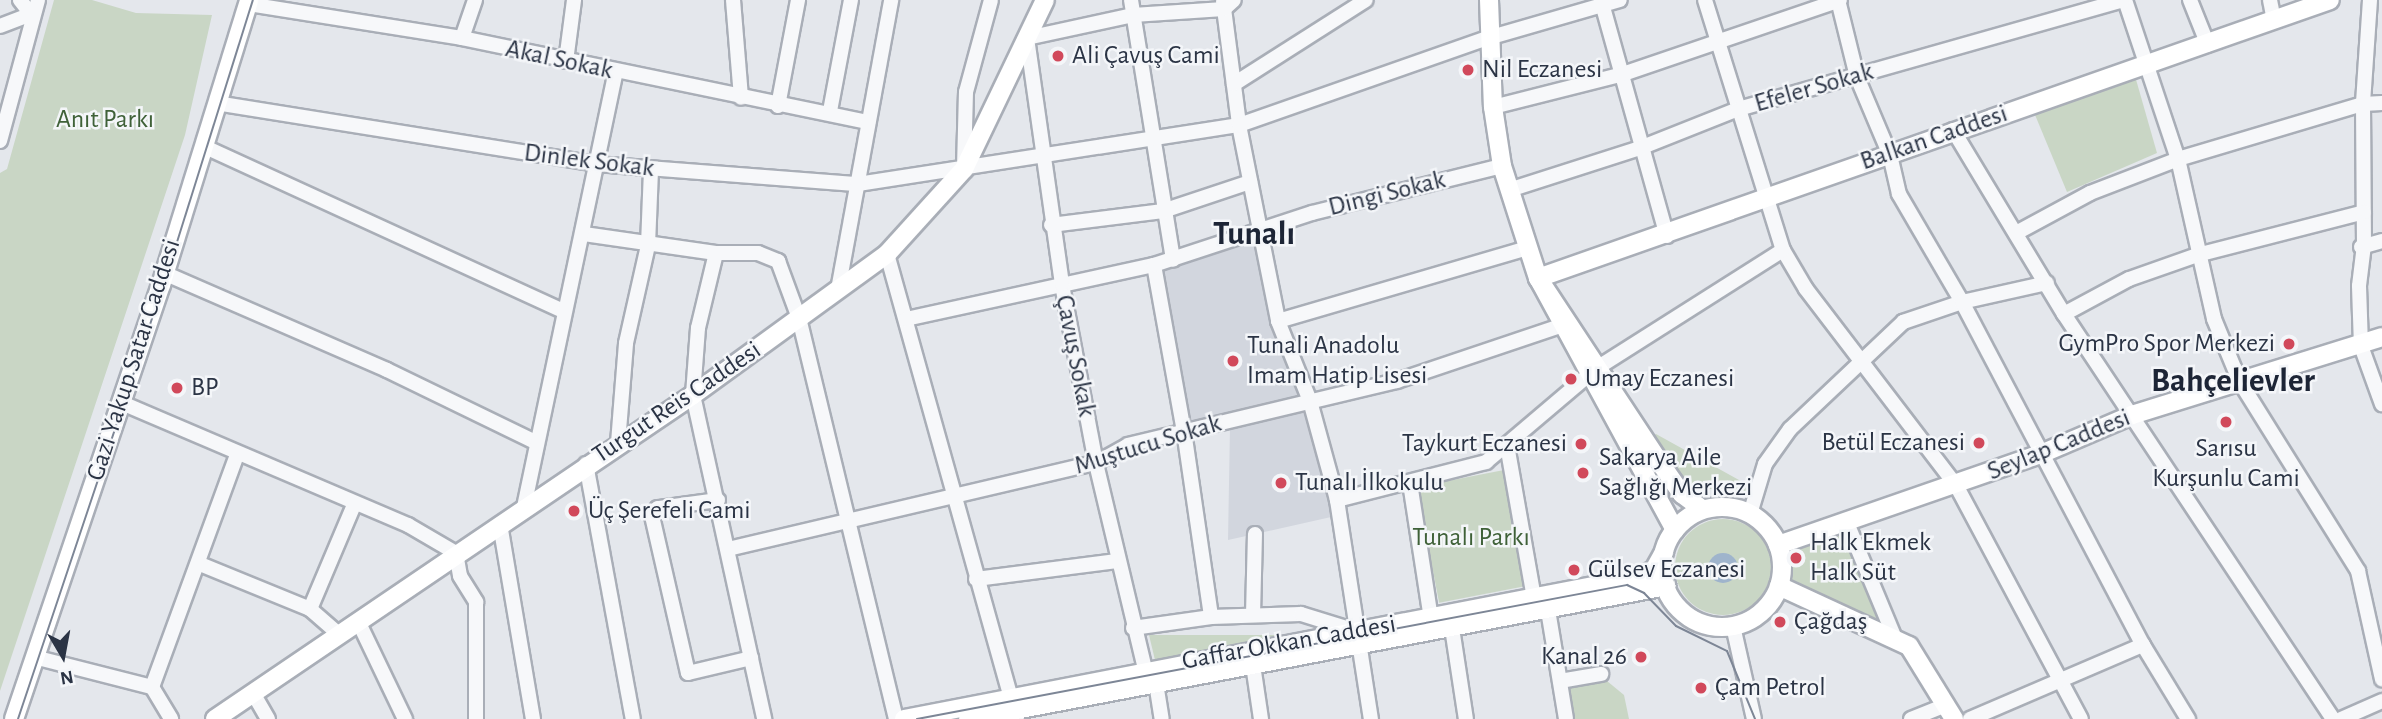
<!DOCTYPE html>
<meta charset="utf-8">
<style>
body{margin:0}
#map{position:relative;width:2382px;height:719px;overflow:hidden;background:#e4e7ec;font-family:"Alegreya Sans",sans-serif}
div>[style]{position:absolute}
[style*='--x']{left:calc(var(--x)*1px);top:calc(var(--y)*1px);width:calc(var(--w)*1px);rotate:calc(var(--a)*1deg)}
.built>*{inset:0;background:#d2d6de}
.green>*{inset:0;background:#c9d6c5;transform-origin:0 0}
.round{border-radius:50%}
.water>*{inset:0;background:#9fb4cc}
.roads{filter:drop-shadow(2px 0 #a9aeb7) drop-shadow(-2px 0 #a9aeb7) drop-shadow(0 2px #a9aeb7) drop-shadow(0 -2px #a9aeb7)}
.minor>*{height:14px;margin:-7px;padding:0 7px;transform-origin:7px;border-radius:7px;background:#f7f8fa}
.major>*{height:18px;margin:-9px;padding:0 9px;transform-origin:9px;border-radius:9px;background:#fff}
.major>.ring{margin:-9px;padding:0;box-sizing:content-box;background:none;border:18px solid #fff;border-radius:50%}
.tram>*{height:2px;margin:-1px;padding:0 1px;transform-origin:1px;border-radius:1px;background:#7d8696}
.dots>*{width:19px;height:19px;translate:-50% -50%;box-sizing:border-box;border:4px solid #f4f6f9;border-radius:50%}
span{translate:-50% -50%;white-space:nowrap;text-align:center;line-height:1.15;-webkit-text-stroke:5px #f4f6f9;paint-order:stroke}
.poi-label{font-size:26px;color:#2b3445}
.left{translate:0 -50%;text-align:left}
.right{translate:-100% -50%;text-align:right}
.street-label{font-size:26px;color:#2b3445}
.park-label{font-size:26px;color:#3f6138}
.district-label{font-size:33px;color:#1d2536;font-weight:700}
.north{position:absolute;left:28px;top:621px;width:70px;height:70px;-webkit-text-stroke:5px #f4f6f9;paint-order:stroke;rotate:170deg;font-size:19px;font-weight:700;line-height:28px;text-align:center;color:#2b3445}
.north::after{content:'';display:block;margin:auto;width:24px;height:32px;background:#2b3445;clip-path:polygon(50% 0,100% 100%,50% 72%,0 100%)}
</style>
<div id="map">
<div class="built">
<i style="clip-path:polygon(1259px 232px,1340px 515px,1228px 540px,1230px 427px,1184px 431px,1154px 265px)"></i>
</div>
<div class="green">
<i style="clip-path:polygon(54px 0,92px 0,136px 13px,212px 15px,185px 135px,0 691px,0 173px,7px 169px)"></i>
<i style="clip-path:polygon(2135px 76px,2157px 153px,2067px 192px,2033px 110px)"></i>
<i style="clip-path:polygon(1656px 434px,1748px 485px,1746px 491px,1710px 489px,1691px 496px,1652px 437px)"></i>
<i style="left:1504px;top:470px;width:118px;height:89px;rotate:79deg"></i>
<i class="round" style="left:1675px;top:519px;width:96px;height:96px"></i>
<i style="clip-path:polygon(1846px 529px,1886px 624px,1785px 587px,1784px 556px)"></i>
<i style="clip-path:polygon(1149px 635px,1301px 635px,1155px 660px)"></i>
<i style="clip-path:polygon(1607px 681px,1624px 695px,1629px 719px,1566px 719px,1561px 688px)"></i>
</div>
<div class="water">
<i class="round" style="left:1708px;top:553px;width:30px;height:30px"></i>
</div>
<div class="roads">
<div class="minor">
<i style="--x:733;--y:0;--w:98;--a:85.3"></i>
<i style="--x:1131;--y:0;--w:263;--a:80.8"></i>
<i style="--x:1601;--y:0;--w:245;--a:74.4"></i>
<i style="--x:1705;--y:0;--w:262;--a:72.7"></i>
<i style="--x:1783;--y:250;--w:45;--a:59.5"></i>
<i style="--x:1806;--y:289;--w:247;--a:52.6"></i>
<i style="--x:1956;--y:485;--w:265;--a:61.9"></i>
<i style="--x:1838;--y:0;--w:79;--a:76.1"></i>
<i style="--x:1857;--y:77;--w:85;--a:67.1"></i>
<i style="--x:1890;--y:155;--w:40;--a:77"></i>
<i style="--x:1899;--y:194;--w:125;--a:59.7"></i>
<i style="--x:1962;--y:302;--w:388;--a:62.2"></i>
<i style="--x:2143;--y:645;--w:87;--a:58.7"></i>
<i style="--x:2125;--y:0;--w:168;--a:71.6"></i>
<i style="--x:2178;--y:159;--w:164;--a:77.3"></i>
<i style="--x:2214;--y:319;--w:68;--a:67.6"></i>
<i style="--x:2240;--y:382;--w:223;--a:58"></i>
<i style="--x:2358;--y:571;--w:111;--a:77.5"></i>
<i style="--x:2190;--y:0;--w:48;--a:68.2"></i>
<i style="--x:2270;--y:0;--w:21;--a:79"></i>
<i style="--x:2370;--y:0;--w:104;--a:93.9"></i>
<i style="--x:2363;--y:104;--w:141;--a:89.6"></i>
<i style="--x:2364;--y:245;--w:41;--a:97"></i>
<i style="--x:2359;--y:286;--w:60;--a:88.1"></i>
<i style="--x:2361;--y:346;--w:62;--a:70.1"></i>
<i style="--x:1223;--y:1;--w:125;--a:82.6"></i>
<i style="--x:1239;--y:125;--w:200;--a:78.7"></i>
<i style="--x:1278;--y:321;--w:86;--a:68.2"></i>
<i style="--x:1310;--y:401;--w:103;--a:74.7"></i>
<i style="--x:1337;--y:500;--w:222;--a:81.2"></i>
<i style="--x:248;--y:4;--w:217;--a:9"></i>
<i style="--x:462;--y:38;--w:415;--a:11.7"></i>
<i style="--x:0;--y:26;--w:33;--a:-21"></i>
<i style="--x:31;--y:14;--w:18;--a:-128"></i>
<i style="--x:462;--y:38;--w:40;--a:-71.1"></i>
<i style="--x:566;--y:61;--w:62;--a:-82.5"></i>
<i style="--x:1234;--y:84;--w:156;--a:-32.5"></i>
<i style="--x:216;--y:103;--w:385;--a:9.1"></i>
<i style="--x:596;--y:164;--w:263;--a:4.4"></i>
<i style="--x:858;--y:184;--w:386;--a:-8.8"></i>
<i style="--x:1239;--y:125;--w:264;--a:-19.3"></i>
<i style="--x:1488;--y:38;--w:137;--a:-16.1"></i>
<i style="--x:778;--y:106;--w:108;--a:-79.3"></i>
<i style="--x:1493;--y:107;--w:134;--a:-14.2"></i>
<i style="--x:1623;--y:74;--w:229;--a:-18.8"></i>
<i style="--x:830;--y:111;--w:113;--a:-79.3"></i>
<i style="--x:1953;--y:130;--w:215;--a:58.9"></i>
<i style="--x:2064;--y:314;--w:486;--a:56.4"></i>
<i style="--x:0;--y:141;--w:146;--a:-74.9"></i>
<i style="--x:203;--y:146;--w:397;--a:24.6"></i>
<i style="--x:964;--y:168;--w:76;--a:-88.5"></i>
<i style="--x:966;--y:92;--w:95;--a:-74.8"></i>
<i style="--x:1509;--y:190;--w:138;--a:-17.8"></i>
<i style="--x:1640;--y:148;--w:105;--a:-21.7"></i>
<i style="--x:1738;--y:109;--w:401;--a:-15.8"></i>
<i style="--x:1051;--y:225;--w:113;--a:-7.1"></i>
<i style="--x:1163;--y:211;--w:92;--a:-18.4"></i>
<i style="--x:2018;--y:232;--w:82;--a:-28.4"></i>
<i style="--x:2090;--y:193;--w:94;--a:-21.1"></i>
<i style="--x:2178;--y:159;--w:193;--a:-16.6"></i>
<i style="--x:2363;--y:104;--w:19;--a:-3"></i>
<i style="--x:584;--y:234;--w:133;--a:8.2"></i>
<i style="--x:716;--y:253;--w:42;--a:0"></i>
<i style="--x:758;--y:253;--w:22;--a:22"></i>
<i style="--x:778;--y:261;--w:61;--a:69.8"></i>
<i style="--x:799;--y:318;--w:413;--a:76.4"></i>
<i style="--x:2361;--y:247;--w:22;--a:-16"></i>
<i style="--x:716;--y:253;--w:77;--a:103.5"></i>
<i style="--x:698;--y:328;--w:67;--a:94.3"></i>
<i style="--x:693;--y:395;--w:332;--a:77.6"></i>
<i style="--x:887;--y:254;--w:483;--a:74.4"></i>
<i style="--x:1154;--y:265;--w:169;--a:79.8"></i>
<i style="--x:1184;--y:431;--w:188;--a:81.7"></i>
<i style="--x:164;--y:273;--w:243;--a:23.5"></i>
<i style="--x:387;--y:370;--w:165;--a:25.9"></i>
<i style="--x:838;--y:290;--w:295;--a:-79.6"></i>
<i style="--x:2064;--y:314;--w:74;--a:-28.3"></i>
<i style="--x:2129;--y:279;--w:72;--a:-19.4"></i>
<i style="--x:2197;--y:255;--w:172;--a:-14.4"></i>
<i style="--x:906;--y:319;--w:254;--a:-12.3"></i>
<i style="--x:1154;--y:265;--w:166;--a:-18.2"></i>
<i style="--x:1312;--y:213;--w:196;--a:-13.9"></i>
<i style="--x:1278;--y:321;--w:260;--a:-16.3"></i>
<i style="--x:129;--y:406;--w:303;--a:23.1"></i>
<i style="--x:408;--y:525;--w:56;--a:30.3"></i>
<i style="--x:456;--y:553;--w:23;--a:80"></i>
<i style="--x:460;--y:576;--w:31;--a:58"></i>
<i style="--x:476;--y:602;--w:117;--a:90"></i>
<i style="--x:618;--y:443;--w:100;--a:-85.4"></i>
<i style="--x:626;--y:343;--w:100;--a:-77.3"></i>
<i style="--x:648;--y:245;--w:76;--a:-87.7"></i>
<i style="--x:1507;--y:445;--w:155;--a:80"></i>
<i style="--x:586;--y:464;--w:259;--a:79.6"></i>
<i style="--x:1410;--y:483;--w:137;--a:81.2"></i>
<i style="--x:718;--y:500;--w:61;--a:172.4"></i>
<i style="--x:658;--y:508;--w:10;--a:127"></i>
<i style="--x:652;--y:516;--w:161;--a:77.1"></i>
<i style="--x:688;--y:673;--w:65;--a:-13.4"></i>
<i style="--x:1337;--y:500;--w:154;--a:-14.3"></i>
<i style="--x:1486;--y:462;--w:145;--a:-40.3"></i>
<i style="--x:1597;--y:368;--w:220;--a:-32.4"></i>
<i style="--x:524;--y:507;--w:445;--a:-78.1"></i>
<i style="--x:1750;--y:514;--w:52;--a:-73.3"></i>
<i style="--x:1765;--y:464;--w:43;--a:-54.5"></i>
<i style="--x:1790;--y:429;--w:156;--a:-43.4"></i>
<i style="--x:1903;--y:322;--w:62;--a:-18.7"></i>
<i style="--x:1962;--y:302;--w:87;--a:-12.6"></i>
<i style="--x:1847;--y:523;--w:122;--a:67.4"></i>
<i style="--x:500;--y:524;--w:198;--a:80.4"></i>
<i style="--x:728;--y:549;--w:378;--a:-13.2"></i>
<i style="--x:1096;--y:463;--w:37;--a:-29"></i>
<i style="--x:1128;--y:445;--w:277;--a:-13.4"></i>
<i style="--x:1397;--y:381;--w:175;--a:-18.6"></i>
<i style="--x:200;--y:564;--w:119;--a:22.2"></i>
<i style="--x:310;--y:609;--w:38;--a:41"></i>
<i style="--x:976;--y:579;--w:142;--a:-7.3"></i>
<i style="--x:310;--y:609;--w:113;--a:-67.1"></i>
<i style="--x:1548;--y:610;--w:110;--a:80.6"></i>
<i style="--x:1253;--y:615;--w:81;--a:-88.6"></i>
<i style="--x:358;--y:621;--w:109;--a:64.4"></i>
<i style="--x:1733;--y:626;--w:95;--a:77.3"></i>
<i style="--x:1133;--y:628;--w:79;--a:-8"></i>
<i style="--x:1211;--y:617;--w:90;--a:-1.9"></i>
<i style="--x:1301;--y:614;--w:58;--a:17.2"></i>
<i style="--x:1452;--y:628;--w:92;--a:81.3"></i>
<i style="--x:34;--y:657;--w:122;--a:14.3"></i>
<i style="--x:152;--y:687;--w:37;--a:59"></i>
<i style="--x:1253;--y:665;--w:55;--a:81.6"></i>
<i style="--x:1145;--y:669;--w:212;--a:-103.4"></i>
<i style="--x:1096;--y:463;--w:182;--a:-100.8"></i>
<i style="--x:1062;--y:284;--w:248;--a:-98.1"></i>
<i style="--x:1027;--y:38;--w:108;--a:-12.2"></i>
<i style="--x:1133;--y:15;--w:91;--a:-3.8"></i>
<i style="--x:1224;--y:9;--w:13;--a:-42"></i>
<i style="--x:1560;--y:681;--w:42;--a:-9.7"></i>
<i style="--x:1156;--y:683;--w:36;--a:81"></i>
<i style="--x:152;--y:687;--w:247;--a:-69.9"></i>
<i style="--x:253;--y:693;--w:30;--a:60"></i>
<i style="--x:1911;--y:719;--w:35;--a:-22"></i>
<i style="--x:1970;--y:719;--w:188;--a:-23.2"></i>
<i style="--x:2341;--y:719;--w:45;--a:-23.7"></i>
</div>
<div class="major">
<i style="--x:1489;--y:0;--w:107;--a:87.9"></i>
<i style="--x:1493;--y:107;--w:60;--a:81.3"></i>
<i style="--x:1502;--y:166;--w:118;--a:72.2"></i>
<i style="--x:1538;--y:278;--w:839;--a:-19.34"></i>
<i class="ring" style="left:1662px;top:507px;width:102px;height:102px"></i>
<i style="--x:1675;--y:530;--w:287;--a:-118.5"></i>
<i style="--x:1538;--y:278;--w:218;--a:56.6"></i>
<i style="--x:1658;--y:460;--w:42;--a:54.8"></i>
<i style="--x:1682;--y:494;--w:26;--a:37"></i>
<i style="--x:1778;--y:545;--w:278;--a:-19.1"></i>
<i style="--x:2041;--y:454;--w:99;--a:-23.2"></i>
<i style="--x:2132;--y:415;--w:262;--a:-17.3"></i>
<i style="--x:1779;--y:586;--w:143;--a:24.8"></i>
<i style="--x:1909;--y:646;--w:86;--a:58.3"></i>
<i style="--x:14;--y:719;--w:458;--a:-71.3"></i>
<i style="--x:161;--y:285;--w:298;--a:-72.8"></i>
<i style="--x:215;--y:719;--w:577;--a:-34.13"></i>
<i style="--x:693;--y:395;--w:240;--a:-36"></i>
<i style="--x:887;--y:254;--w:115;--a:-47.8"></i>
<i style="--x:964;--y:169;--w:187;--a:-64.4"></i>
<i style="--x:904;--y:719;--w:749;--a:-10.93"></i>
<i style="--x:1639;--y:577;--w:17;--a:-25"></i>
<i style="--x:1654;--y:570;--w:21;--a:-61"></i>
<i style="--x:968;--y:719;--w:711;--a:-10.79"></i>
</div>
</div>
<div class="tram">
<i style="--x:18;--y:719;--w:469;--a:-71.5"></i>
<i style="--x:167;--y:274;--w:287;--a:-72.6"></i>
<i style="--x:917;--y:719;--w:723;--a:-10.69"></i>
<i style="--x:1627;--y:585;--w:19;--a:25"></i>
<i style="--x:1644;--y:593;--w:46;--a:45.9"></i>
<i style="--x:1676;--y:626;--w:57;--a:26.1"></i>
<i style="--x:1727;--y:651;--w:74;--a:67.6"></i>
</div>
<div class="dots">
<i style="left:1058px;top:56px;background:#d1495b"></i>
<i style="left:1468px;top:70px;background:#d1495b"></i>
<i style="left:2289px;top:344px;background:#d1495b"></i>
<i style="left:1233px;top:361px;background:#d1495b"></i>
<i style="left:1571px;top:379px;background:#d1495b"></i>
<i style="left:177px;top:388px;background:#d1495b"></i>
<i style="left:2226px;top:422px;background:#d1495b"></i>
<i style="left:1979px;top:443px;background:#d1495b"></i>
<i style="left:1581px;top:444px;background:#d1495b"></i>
<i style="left:1583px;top:473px;background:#d1495b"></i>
<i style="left:1281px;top:483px;background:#d1495b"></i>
<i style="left:574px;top:511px;background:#d1495b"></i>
<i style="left:1796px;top:558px;background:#d1495b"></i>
<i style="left:1574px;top:570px;background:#d1495b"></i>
<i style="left:1780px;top:622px;background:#d1495b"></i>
<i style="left:1641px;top:657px;background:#d1495b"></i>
<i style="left:1701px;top:688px;background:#d1495b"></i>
</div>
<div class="poi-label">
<span class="left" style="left:1072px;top:56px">Ali Çavuş Cami</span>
<span class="left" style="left:1482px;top:70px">Nil Eczanesi</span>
<span class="right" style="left:2275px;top:344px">GymPro Spor Merkezi</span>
<span class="left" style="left:1247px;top:361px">Tunali Anadolu<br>Imam Hatip Lisesi</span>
<span class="left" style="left:1585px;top:379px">Umay Eczanesi</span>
<span class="left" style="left:191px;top:388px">BP</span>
<span class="right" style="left:1965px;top:443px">Betül Eczanesi</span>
<span class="right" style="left:1567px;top:444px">Taykurt Eczanesi</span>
<span style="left:2226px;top:464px">Sarısu<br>Kurşunlu Cami</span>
<span class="left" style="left:1599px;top:473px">Sakarya Aile<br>Sağlığı Merkezi</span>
<span class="left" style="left:1295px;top:483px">Tunalı İlkokulu</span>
<span class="left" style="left:588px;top:511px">Üç Şerefeli Cami</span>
<span class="left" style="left:1810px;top:558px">Halk Ekmek<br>Halk Süt</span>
<span class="left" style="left:1588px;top:570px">Gülsev Eczanesi</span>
<span class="left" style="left:1794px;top:622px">Çağdaş</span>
<span class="right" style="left:1627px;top:657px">Kanal 26</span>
<span class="left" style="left:1715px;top:688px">Çam Petrol</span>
</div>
<div class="street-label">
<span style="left:559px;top:60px;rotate:12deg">Akal Sokak</span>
<span style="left:1814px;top:88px;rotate:-16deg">Efeler Sokak</span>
<span style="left:1934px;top:138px;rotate:-19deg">Balkan Caddesi</span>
<span style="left:589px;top:161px;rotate:7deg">Dinlek Sokak</span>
<span style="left:1387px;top:194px;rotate:-14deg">Dingi Sokak</span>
<span style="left:1075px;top:356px;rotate:79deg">Çavuş Sokak</span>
<span style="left:134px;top:360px;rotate:-72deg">Gazi Yakup Satar Caddesi</span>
<span style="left:677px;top:403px;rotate:-34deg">Turgut Reis Caddesi</span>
<span style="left:1148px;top:445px;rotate:-17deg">Muştucu Sokak</span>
<span style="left:2059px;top:445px;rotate:-22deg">Seylap Caddesi</span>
<span style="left:1289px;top:643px;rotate:-10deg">Gaffar Okkan Caddesi</span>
</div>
<div class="park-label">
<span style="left:105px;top:120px">Anıt Parkı</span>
<span style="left:1471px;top:538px">Tunalı Parkı</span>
</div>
<div class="district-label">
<span style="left:1254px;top:235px">Tunalı</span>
<span style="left:2233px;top:382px">Bahçelievler</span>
</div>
<div class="north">N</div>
</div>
